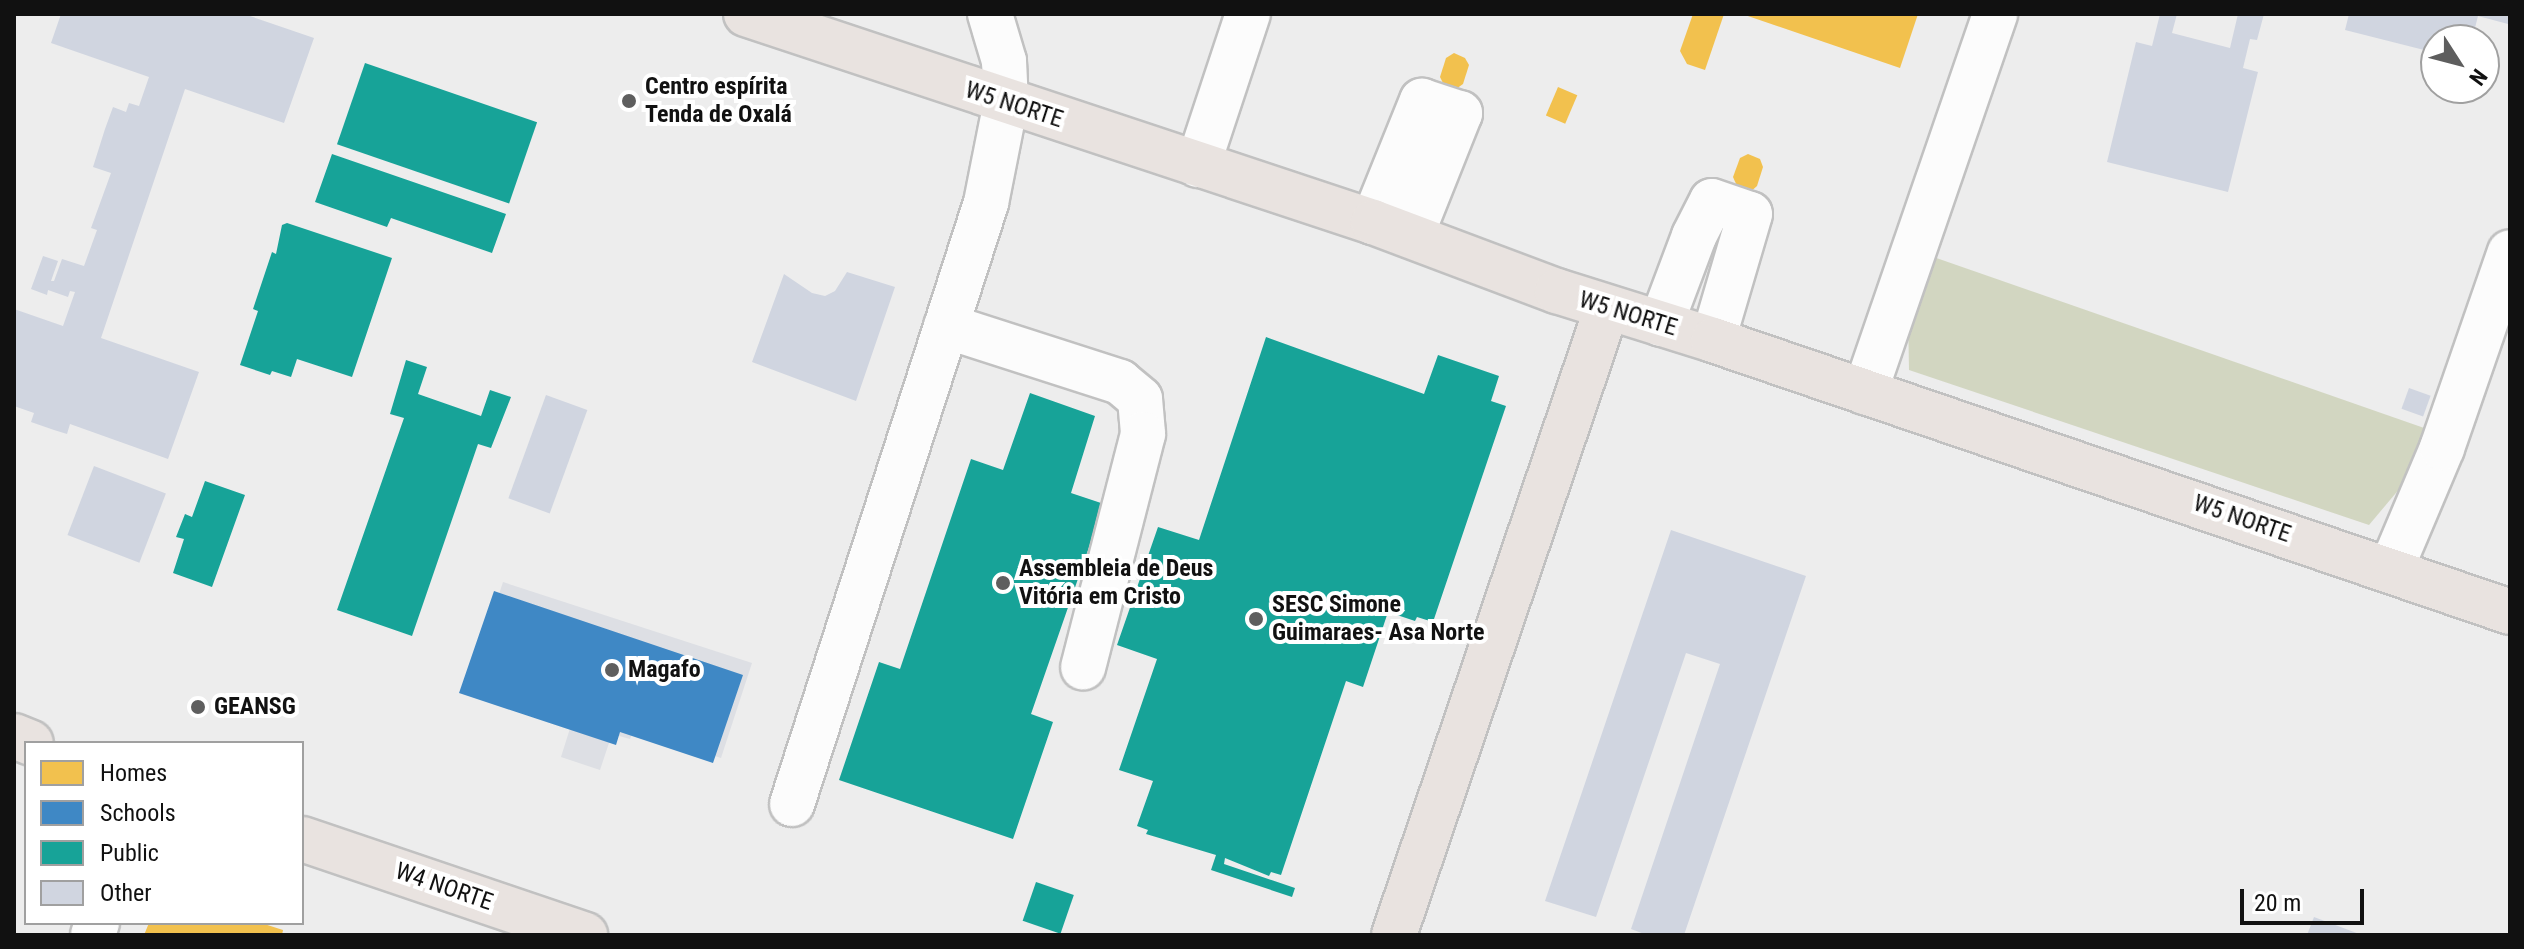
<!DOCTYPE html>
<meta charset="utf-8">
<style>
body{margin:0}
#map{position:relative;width:2524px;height:949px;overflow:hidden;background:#ededed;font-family:"Roboto Condensed",sans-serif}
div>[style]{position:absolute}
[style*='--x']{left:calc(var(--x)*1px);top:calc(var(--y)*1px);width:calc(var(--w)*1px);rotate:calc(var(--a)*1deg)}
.built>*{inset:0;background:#dddfe4}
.green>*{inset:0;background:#d2d6c1}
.homes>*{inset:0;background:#f2c14e;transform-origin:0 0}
.schools>*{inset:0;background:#3f88c5}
.public>*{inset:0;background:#17a398;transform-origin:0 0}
.building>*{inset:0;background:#d0d5e0;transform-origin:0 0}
.roads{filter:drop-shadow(2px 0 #c1c1c1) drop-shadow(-2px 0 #c1c1c1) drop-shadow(0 2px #c1c1c1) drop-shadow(0 -2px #c1c1c1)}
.minor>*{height:44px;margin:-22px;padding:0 22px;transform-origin:22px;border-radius:22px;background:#fcfcfc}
.major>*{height:44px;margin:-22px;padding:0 22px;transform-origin:22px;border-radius:22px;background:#e9e3e0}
.dots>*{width:22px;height:22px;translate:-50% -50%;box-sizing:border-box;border:4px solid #fff;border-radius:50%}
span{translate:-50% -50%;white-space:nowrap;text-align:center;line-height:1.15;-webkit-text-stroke:8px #fff;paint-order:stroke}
.poi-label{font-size:24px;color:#111;font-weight:700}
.left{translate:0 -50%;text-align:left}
.street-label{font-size:24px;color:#111}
.frame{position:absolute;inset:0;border:16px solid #111;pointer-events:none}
.legend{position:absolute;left:24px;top:741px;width:280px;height:184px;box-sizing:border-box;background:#fff;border:2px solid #a0a0a0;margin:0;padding:10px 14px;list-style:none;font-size:24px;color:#111}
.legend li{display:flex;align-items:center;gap:16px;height:40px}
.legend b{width:40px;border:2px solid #a0a0a0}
.north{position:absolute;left:2420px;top:24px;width:80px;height:80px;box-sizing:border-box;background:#fff;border:2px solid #a0a0a0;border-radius:50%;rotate:126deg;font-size:22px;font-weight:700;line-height:32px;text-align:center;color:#111}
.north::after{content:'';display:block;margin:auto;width:28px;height:36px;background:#5e5e5e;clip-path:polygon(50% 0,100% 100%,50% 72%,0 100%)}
.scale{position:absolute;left:2240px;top:889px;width:124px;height:36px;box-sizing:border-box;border:4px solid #111;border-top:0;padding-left:10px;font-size:24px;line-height:28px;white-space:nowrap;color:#111;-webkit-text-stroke:6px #fff;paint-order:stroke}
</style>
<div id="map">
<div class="built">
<i style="clip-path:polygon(503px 582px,752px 663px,721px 758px,634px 730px,630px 739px,612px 734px,600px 770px,561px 757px,573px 719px,472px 677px)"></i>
</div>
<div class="green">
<i style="clip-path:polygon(1922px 253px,2427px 429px,2406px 481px,2369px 525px,1909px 370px,1908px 313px)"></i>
</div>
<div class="homes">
<i style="clip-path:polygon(1693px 14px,1724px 14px,1705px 70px,1687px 64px,1680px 51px)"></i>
<i style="clip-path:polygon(1742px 14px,1918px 14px,1900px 68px)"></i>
<i style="clip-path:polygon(1454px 53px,1465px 58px,1469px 65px,1463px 84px,1456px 89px,1444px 85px,1440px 77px,1446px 58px)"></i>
<i style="left:1558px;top:87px;width:21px;height:31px;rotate:23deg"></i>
<i style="clip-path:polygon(1748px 154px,1760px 159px,1763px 167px,1757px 186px,1748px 194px,1737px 186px,1733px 177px,1740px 158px)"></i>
<i style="clip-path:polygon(149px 923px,261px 923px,283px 930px,282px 935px,144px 935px)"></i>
</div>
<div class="schools">
<i style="clip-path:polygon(494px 591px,743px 675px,713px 763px,620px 732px,616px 745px,459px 693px)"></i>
</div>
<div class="public">
<i style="left:365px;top:63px;width:182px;height:86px;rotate:19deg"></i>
<i style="clip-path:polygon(332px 154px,506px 214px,492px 253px,391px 218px,387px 227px,315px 202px)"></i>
<i style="clip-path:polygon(287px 223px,392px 258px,352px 377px,297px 359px,291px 377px,272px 371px,270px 375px,240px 365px,258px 311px,253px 309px,272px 252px,276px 254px,282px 225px)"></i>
<i style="clip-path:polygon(1266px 337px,1424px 394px,1438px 355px,1499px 376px,1491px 401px,1506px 406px,1433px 622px,1417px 617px,1415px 621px,1388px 612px,1363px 687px,1346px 681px,1281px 875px,1271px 872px,1269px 876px,1225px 858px,1224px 864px,1295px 888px,1292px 897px,1211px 870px,1216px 855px,1146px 834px,1148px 830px,1137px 826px,1153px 781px,1119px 770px,1157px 659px,1117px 645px,1158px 527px,1199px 540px)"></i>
<i style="clip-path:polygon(406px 360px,427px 367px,418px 394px,481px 416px,490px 390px,511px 397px,491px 448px,478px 444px,412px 636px,337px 610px,404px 418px,390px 414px)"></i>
<i style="clip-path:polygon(1030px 393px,1095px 416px,1071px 493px,1104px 504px,1031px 714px,1053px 722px,1013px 839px,839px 780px,879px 662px,900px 669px,971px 459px,1003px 470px)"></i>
<i style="clip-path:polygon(205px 481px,245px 495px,212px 587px,173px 573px,184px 539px,176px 537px,185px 514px,192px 517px)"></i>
<i style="left:1036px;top:882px;width:40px;height:41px;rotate:19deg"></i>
</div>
<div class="building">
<i style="clip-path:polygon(61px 14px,244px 14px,314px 38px,284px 123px,185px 89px,101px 338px,199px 372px,168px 459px,70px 424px,67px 434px,54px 430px,31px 422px,34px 413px,14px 406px,14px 309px,63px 326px,75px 292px,70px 291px,68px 297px,48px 290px,47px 295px,31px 289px,43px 256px,58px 261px,51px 281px,54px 281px,62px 259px,84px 266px,97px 230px,91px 228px,111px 173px,93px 167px,105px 129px,113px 107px,126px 112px,129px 103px,139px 106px,149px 77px,51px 43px)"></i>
<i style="clip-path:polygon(2160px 14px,2177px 14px,2172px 33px,2230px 48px,2238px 14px,2264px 14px,2257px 40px,2250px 39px,2243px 68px,2258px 72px,2228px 192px,2107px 162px,2136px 42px,2152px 46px)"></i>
<i style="clip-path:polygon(2349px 14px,2510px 14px,2510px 17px,2508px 24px,2478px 16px,2472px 40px,2436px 40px,2436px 53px,2345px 30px)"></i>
<i style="clip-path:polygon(847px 272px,895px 287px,856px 401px,752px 362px,784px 274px,812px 293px,825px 296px,835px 291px)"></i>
<i style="left:2409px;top:388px;width:23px;height:22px;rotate:20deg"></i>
<i style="left:546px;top:395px;width:44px;height:110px;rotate:20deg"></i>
<i style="left:94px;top:466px;width:77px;height:74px;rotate:21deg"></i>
<i style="clip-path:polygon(1671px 530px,1806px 576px,1684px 935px,1647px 935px,1631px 929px,1720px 664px,1686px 653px,1596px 917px,1545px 901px)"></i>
<i style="clip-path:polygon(2314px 917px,2362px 935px,2307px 935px)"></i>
</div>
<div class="roads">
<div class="minor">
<i style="--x:1198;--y:165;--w:159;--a:-71.7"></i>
<i style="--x:1373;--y:222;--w:131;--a:-68"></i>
<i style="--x:1422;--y:101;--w:40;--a:18"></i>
<i style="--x:1460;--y:113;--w:132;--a:111.7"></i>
<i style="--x:1661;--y:324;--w:94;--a:-69.4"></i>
<i style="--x:1694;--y:236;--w:39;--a:-63"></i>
<i style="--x:1712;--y:201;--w:40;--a:18.9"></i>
<i style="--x:1750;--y:214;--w:131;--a:106.4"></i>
<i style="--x:946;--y:326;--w:183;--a:17.8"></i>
<i style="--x:1120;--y:382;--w:26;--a:40"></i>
<i style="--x:1140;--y:399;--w:35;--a:85"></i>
<i style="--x:1143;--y:434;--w:241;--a:104.4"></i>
<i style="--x:1865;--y:392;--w:400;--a:-71"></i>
<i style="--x:2391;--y:569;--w:131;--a:-67.1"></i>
<i style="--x:2442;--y:448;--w:207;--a:-70.9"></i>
<i style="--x:792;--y:804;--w:632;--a:-72.11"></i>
<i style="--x:986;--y:203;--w:103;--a:-78.8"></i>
<i style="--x:1006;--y:102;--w:41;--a:-92.8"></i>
<i style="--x:1004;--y:61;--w:49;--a:-106.6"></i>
<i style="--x:93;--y:935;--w:13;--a:-72"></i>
</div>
<div class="major">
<i style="--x:746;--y:14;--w:661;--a:18.35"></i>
<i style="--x:1373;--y:222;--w:197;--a:20.6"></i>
<i style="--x:1557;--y:291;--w:164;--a:17.4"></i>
<i style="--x:1713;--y:340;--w:842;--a:18.84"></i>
<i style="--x:14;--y:736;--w:18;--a:22"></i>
<i style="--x:302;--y:839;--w:299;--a:18.7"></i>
<i style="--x:1394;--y:935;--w:662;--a:-71.24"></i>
</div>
</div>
<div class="dots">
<i style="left:629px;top:101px;background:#5e5e5e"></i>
<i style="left:1003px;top:583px;background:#5e5e5e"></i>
<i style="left:1256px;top:619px;background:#5e5e5e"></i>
<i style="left:612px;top:670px;background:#5e5e5e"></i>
<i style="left:198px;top:707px;background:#5e5e5e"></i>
</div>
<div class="poi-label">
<span class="left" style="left:645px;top:101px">Centro espírita<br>Tenda de Oxalá</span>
<span class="left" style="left:1019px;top:583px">Assembleia de Deus<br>Vitória em Cristo</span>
<span class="left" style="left:1272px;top:619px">SESC Simone<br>Guimaraes- Asa Norte</span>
<span class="left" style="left:628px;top:670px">Magafo</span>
<span class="left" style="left:214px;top:707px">GEANSG</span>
</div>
<div class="street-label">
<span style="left:1014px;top:105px;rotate:18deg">W5 NORTE</span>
<span style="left:1628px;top:314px;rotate:17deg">W5 NORTE</span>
<span style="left:2242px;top:519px;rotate:19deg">W5 NORTE</span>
<span style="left:444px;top:887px;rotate:19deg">W4 NORTE</span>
</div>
<div class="frame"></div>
<ul class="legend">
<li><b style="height:22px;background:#f2c14e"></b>Homes</li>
<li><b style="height:22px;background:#3f88c5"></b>Schools</li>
<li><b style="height:22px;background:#17a398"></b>Public</li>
<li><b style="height:22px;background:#d0d5e0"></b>Other</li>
</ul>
<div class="north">N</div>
<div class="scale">20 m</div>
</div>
